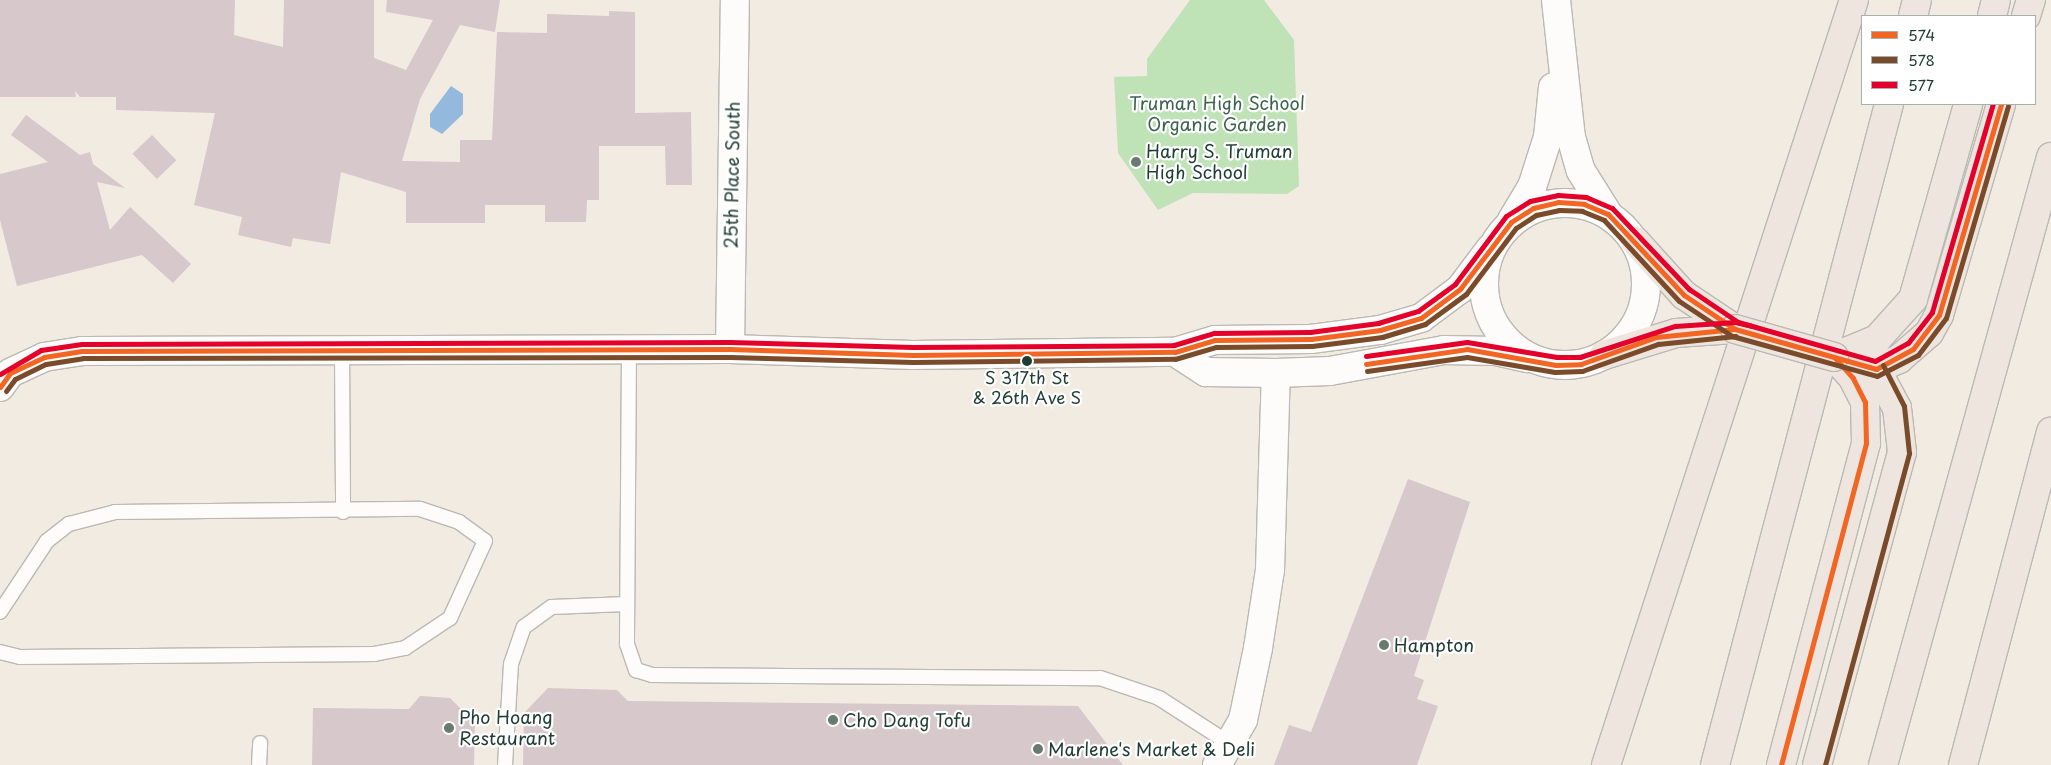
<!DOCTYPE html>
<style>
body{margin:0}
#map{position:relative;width:2051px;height:765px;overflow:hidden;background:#f2ebe2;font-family:"Playpen Sans",sans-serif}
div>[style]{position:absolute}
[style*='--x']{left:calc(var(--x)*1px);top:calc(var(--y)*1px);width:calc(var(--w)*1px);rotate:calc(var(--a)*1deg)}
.green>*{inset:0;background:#bfe2b6}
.water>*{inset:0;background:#93badc}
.building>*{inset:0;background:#d6c8cb;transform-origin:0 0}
.roads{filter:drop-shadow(1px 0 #bab9b3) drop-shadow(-1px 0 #bab9b3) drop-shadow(0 1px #bab9b3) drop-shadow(0 -1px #bab9b3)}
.service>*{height:14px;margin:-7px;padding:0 7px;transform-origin:7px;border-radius:7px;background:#fdfcfb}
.minor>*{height:28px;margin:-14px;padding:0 14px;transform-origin:14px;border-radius:14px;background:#fdfcfb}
.tertiary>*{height:28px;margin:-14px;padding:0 14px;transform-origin:14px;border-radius:14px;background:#fdfcfb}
.tertiary>.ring{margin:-14px;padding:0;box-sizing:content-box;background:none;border:28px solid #fdfcfb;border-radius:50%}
.motorway>*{height:28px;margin:-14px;padding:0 14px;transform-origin:14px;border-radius:14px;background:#eee6de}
.bridges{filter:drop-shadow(1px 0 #bab9b3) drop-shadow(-1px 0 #bab9b3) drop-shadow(0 1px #bab9b3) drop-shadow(0 -1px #bab9b3)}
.motorway-bridge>*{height:28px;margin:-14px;padding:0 14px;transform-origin:14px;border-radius:14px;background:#eee6de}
.bus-1>*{height:5px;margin:-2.5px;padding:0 2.5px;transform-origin:2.5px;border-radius:2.5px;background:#f26522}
.bus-2>*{height:5px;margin:-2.5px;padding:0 2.5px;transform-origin:2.5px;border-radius:2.5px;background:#7a4b2a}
.bus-3>*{height:5px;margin:-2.5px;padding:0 2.5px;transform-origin:2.5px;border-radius:2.5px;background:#e4002b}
.dots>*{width:14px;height:14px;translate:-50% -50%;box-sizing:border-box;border:2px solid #fff;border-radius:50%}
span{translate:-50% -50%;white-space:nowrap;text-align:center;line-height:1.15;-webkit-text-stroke:4.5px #fff;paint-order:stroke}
.bus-label{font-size:17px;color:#1f3d34}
.park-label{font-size:18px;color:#3c644c}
.poi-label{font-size:18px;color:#1f3d34}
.left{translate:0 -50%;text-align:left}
.street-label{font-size:18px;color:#1f3d34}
.legend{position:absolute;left:1861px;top:15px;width:175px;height:90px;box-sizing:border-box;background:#fff;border:1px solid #a5b1ae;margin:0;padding:6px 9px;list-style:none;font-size:15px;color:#1f3d34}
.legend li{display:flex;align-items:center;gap:10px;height:25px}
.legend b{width:25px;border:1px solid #a5b1ae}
</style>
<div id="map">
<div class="green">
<i style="clip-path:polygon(1190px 0,1264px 0,1294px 40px,1299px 186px,1287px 194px,1193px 193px,1158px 210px,1118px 153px,1114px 77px,1147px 76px,1147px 59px)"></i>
</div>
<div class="water">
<i style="clip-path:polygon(451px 86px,463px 94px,463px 114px,442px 134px,430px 127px,430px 114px)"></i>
</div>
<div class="building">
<i style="clip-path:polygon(0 0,235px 0,234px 35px,283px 47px,284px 0,374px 0,374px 58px,406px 70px,433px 20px,386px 12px,387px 0,500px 0,495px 32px,460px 25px,420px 99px,402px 161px,460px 162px,460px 140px,492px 140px,497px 32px,547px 33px,547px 14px,609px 16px,609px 11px,635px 12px,635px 113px,691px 112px,692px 185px,666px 185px,665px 146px,599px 146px,599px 200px,587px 200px,586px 222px,545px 222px,545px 205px,485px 205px,485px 223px,406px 223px,406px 192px,341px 172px,330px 244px,293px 238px,291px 247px,238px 235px,242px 217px,194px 205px,215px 113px,116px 110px,116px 97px,80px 97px,75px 91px,76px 97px,0 97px)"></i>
<i style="clip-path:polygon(26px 115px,80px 155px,90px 152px,93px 164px,125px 188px,97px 182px,110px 230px,130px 207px,191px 264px,173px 283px,142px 255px,17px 286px,0 220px,0 174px,48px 162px,11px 135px)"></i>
<i style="left:152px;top:135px;width:35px;height:27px;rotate:46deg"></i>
<i style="clip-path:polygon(1408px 479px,1470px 502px,1414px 676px,1424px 680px,1417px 699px,1438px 706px,1417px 765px,1274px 765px,1289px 725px,1311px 732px)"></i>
<i style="clip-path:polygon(548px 688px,617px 690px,628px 701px,1078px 706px,1123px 765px,523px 765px,524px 713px)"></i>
<i style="clip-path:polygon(420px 696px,450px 698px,475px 723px,474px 765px,312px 765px,313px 708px,409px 709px)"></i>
</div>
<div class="roads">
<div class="service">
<i style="--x:629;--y:351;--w:293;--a:90.4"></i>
<i style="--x:627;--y:644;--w:28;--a:71"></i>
<i style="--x:636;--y:670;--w:17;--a:17"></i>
<i style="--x:652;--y:675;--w:448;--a:0.4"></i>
<i style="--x:1100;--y:678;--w:62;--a:18.7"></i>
<i style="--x:1159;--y:698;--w:85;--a:32.9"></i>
<i style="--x:342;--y:352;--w:160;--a:89.6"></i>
<i style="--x:0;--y:612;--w:85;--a:-56.5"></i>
<i style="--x:47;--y:541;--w:28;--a:-38"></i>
<i style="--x:69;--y:524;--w:48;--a:-14.6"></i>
<i style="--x:115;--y:512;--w:305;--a:-0.6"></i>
<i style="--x:420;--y:509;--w:41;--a:18.4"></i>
<i style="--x:459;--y:522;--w:32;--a:36"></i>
<i style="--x:485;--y:541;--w:85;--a:114.4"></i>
<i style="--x:450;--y:618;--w:54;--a:146.3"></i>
<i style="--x:405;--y:648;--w:31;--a:169"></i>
<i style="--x:375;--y:654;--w:355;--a:179.5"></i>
<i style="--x:20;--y:657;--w:21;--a:-166"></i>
<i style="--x:259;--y:765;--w:22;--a:-87"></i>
<i style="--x:505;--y:765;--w:101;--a:-86.6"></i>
<i style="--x:511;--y:664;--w:39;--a:-71"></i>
<i style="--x:524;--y:627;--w:34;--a:-36"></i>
<i style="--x:552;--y:607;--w:74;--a:-2.3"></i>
</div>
<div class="minor">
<i style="--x:730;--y:349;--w:349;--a:-89.2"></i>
<i style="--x:1217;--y:765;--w:52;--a:-60"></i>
<i style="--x:1243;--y:720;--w:74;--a:-78.2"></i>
<i style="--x:1258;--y:648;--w:79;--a:-81.3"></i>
<i style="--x:1270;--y:570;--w:197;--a:-88.3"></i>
</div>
<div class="tertiary">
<i style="--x:1556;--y:0;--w:138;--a:83.8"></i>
<i style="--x:1571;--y:137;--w:35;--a:74"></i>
<i style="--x:1581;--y:171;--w:51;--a:57.9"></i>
<i class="ring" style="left:1484px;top:203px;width:134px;height:134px"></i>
<i style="--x:1512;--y:220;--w:39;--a:-59"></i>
<i style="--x:1532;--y:187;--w:52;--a:-72.3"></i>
<i style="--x:1548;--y:137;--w:50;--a:-84.3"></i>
<i style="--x:1175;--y:352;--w:37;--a:33"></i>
<i style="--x:1206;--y:372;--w:70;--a:0.8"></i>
<i style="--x:1276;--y:373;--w:54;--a:-2.1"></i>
<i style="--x:1330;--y:371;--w:116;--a:-10.4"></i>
<i style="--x:1444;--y:350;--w:52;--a:1.1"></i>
<i style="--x:1496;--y:351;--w:32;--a:13"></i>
<i style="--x:0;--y:387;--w:17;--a:-54"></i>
<i style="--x:10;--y:373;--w:38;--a:-25"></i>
<i style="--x:44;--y:357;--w:38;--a:-9"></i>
<i style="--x:82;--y:351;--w:648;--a:-0.18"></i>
<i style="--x:730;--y:349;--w:183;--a:1.9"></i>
<i style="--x:913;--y:355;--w:262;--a:-0.7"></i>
<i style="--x:1175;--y:352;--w:42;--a:-16.7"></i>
<i style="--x:1215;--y:340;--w:96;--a:-0.6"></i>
<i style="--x:1311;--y:339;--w:70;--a:-7.4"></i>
<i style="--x:1380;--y:330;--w:43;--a:-16.3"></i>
<i style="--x:1421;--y:318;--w:49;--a:-36.6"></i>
<i style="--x:1460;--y:289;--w:50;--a:-53.1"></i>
</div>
<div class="motorway">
<i style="--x:1913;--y:16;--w:16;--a:-76"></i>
<i style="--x:1992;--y:16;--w:16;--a:-76"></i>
<i style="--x:2026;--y:16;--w:17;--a:-73"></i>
<i style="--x:1635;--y:241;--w:73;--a:47.8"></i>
<i style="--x:1684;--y:295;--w:61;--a:33.7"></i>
<i style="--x:1604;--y:355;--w:75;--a:-17"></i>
<i style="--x:1676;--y:333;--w:59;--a:-3.9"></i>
<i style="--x:1834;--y:357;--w:47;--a:-22.7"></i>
<i style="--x:1877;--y:339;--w:54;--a:-48"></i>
<i style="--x:1913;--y:299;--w:203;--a:-74.2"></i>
<i style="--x:1860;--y:364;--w:17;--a:17"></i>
<i style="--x:1876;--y:369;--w:25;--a:-23"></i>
<i style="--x:1899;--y:359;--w:40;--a:-41"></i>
<i style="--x:1929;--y:333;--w:21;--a:-61"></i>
<i style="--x:1939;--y:315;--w:220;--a:-73.6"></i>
<i style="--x:1606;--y:765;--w:804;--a:-72.04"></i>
<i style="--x:1715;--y:765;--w:684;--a:-75.25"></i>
<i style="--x:1781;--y:765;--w:333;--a:-75.2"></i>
<i style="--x:1866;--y:443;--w:41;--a:-91.4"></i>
<i style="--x:1865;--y:402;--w:27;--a:-117"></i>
<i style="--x:1853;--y:378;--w:28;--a:-132"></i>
<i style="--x:1817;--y:765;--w:324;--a:-74.8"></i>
<i style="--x:1902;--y:452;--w:44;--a:-96.5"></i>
<i style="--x:1897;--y:408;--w:44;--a:-118.3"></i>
<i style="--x:1883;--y:765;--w:631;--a:-74.55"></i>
<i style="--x:1963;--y:765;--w:345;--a:-75.2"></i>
</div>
</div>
<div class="bridges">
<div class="motorway-bridge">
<i style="--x:1735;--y:329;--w:103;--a:15.8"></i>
</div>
</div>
<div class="bus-1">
<i style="--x:1366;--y:364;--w:102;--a:-8.4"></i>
<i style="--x:1467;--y:349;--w:90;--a:10.2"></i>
<i style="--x:1556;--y:365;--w:25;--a:-2"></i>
<i style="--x:1581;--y:364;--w:80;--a:-19.8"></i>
<i style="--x:1656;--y:337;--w:79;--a:-5.8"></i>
<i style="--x:0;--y:387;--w:17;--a:-54"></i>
<i style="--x:10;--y:373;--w:38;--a:-25"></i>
<i style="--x:44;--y:357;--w:38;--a:-9"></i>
<i style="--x:82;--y:351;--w:648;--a:-0.18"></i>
<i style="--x:730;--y:349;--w:183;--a:1.9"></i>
<i style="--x:913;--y:355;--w:262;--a:-0.7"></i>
<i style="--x:1175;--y:352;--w:42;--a:-16.7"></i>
<i style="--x:1215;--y:340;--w:96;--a:-0.6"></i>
<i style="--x:1311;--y:339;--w:70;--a:-7.4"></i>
<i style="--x:1380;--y:330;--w:43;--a:-16.3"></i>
<i style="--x:1421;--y:318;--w:49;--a:-36.6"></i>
<i style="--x:1460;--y:289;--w:84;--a:-52.7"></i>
<i style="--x:1511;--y:222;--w:26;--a:-32"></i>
<i style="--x:1533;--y:208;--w:26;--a:-13"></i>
<i style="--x:1558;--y:202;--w:26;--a:4"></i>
<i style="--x:1584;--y:204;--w:26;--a:23"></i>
<i style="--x:1608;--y:214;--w:111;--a:46.8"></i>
<i style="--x:1684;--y:295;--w:61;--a:33.7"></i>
<i style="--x:1735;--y:329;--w:147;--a:15.8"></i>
<i style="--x:1876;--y:369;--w:42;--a:-28.4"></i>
<i style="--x:1913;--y:349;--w:43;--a:-52.6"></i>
<i style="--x:1939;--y:315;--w:220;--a:-73.6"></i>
<i style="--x:1781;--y:765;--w:333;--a:-75.2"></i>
<i style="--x:1866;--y:443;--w:41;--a:-91.4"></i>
<i style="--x:1865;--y:402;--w:27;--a:-117"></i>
<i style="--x:1853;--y:378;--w:28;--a:-132"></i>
</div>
<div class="bus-2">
<i style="--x:1367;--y:371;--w:101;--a:-8"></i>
<i style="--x:1467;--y:357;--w:89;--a:9.7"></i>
<i style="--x:1555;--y:372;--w:27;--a:-2"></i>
<i style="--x:1582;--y:371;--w:81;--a:-19.6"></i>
<i style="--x:1658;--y:344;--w:78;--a:-5.9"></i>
<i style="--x:6;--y:391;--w:15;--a:-53"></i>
<i style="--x:15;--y:379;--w:34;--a:-26"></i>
<i style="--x:46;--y:364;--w:37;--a:-9"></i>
<i style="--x:83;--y:358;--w:647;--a:-0.09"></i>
<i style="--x:730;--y:357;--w:183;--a:1.6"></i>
<i style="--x:913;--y:362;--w:262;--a:-0.7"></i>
<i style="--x:1175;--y:359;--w:43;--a:-16.3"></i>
<i style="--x:1216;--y:347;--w:96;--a:-0.6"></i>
<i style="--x:1312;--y:346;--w:71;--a:-7.3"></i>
<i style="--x:1382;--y:337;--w:45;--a:-16.8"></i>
<i style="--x:1425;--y:324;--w:51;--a:-36.2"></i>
<i style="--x:1466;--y:294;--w:83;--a:-52.9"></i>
<i style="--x:1516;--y:228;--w:24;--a:-33"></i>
<i style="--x:1536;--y:215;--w:24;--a:-12"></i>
<i style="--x:1559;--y:210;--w:23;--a:2"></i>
<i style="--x:1582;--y:211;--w:24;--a:22"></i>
<i style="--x:1604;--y:220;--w:110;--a:47.2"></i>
<i style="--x:1679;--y:301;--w:64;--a:33.4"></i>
<i style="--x:1732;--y:336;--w:150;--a:15.4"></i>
<i style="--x:1877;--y:376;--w:46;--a:-27.1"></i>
<i style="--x:1918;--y:355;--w:46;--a:-52.9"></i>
<i style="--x:1946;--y:318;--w:221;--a:-73.7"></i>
<i style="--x:1825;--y:765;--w:323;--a:-74.9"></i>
<i style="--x:1909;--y:453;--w:47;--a:-96.1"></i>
<i style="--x:1904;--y:406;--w:46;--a:-117.1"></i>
</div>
<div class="bus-3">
<i style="--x:1366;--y:356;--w:102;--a:-7.9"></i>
<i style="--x:1467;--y:342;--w:91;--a:9.5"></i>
<i style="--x:1557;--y:357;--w:23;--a:0"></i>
<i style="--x:1580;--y:357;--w:100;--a:-18.1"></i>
<i style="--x:1675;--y:326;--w:60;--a:-3.8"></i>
<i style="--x:1735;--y:322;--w:17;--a:13"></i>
<i style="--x:0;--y:374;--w:48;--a:-30.3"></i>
<i style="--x:41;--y:350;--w:41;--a:-8.3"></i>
<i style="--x:82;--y:344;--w:648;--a:-0.18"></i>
<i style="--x:730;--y:342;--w:183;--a:1.6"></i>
<i style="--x:913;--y:347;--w:261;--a:-0.4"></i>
<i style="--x:1174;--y:345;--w:42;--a:-16.7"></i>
<i style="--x:1214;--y:333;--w:96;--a:-0.6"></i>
<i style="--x:1310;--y:332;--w:69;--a:-7.5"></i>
<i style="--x:1378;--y:323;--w:42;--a:-16.7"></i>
<i style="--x:1418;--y:311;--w:46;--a:-36.1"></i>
<i style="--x:1455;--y:284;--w:85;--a:-53.1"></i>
<i style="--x:1506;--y:216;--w:28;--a:-32"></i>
<i style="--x:1530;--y:201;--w:29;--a:-12"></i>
<i style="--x:1558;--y:195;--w:28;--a:4"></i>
<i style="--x:1586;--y:197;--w:28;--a:23"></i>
<i style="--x:1612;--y:208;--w:112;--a:46.5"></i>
<i style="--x:1689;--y:289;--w:59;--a:34"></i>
<i style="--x:1738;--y:322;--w:142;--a:15.9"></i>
<i style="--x:1875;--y:361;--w:38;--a:-29"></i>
<i style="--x:1908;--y:343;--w:39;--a:-52"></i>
<i style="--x:1932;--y:312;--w:217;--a:-73.7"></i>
</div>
<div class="dots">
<i style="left:1136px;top:162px;background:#697a71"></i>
<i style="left:1027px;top:361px;background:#1f3d34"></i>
<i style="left:1384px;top:645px;background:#697a71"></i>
<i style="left:833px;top:720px;background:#697a71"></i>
<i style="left:449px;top:728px;background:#697a71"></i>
<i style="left:1038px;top:749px;background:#697a71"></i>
</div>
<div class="bus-label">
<span style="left:1027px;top:388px">S 317th St<br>&amp; 26th Ave S</span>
</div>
<div class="park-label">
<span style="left:1217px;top:114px">Truman High School<br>Organic Garden</span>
</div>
<div class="poi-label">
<span class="left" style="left:1146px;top:162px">Harry S. Truman<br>High School</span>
<span class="left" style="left:1394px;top:645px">Hampton</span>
<span class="left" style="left:459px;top:728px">Pho Hoang<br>Restaurant</span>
<span class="left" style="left:843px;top:720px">Cho Dang Tofu</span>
<span class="left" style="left:1048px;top:749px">Marlene's Market &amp; Deli</span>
</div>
<div class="street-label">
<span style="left:732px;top:175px;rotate:-89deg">25th Place South</span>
</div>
<ul class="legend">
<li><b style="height:6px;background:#f26522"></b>574</li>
<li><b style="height:6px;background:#7a4b2a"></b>578</li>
<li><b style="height:6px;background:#e4002b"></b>577</li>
</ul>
</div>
